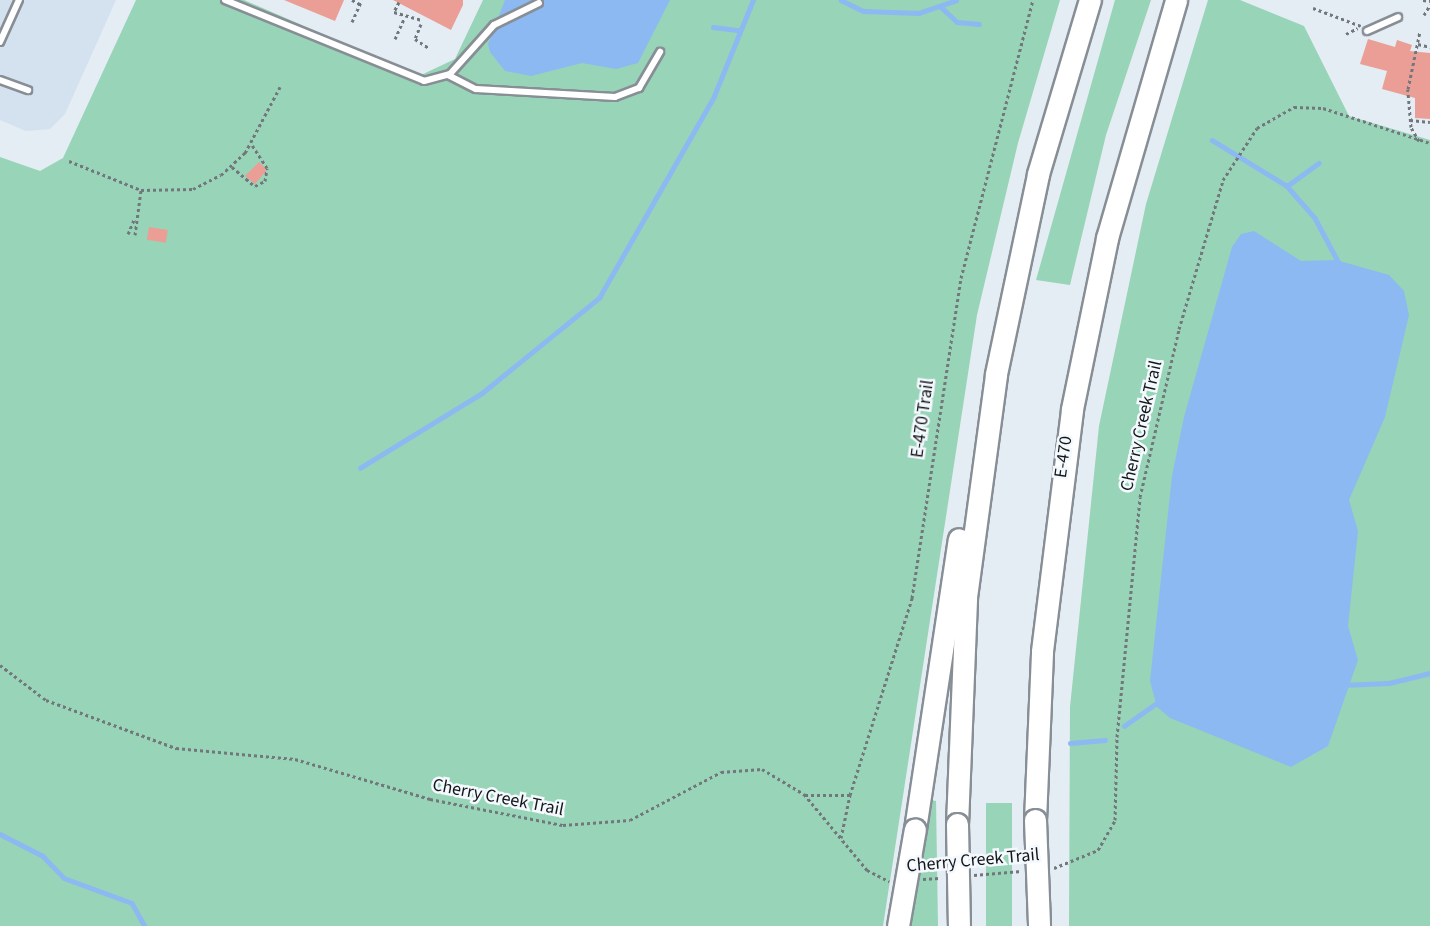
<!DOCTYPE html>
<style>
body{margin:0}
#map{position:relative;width:1430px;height:926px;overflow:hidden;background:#e4ecf4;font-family:"Source Sans 3",sans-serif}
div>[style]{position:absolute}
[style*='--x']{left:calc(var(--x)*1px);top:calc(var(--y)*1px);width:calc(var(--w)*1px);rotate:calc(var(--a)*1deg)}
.built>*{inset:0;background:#d4e1ef}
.green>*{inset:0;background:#98d4b7;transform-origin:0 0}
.water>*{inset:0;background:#8cb9f1}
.stream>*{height:4.5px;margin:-2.25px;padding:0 2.25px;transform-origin:2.25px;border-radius:2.25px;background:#8cb9f1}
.building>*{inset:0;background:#ea9e96;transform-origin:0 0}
.path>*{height:3px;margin-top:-1.5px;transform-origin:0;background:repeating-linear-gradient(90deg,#72777c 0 3px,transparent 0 6px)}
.roads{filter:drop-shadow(2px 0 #878e95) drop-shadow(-2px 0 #878e95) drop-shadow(0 2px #878e95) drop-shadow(0 -2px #878e95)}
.lane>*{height:6px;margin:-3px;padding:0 3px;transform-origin:3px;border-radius:3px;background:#fff}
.highway>*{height:21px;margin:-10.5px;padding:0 10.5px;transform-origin:10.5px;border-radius:10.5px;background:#fff}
.bridges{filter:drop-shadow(2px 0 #878e95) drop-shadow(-2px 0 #878e95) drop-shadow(0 2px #878e95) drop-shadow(0 -2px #878e95)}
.highway-bridge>*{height:21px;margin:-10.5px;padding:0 10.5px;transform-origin:10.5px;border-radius:10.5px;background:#fff}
span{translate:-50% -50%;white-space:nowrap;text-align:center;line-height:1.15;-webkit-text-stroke:5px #f4f9fe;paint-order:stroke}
.street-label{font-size:18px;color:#14171a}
</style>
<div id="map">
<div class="built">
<i style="clip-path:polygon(0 0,116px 0,65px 114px,50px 129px,26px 131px,0 120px)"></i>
</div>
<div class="green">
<i style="clip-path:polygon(136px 0,244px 0,419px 76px,455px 59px,483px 0,1060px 0,1018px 143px,977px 315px,883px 926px,0 926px,0 157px,40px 171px,63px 158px)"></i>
<i style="clip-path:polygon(1115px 0,1151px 0,1106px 135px,1070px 285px,1036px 280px)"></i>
<i style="clip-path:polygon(1208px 0,1240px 0,1304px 26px,1349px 116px,1430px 140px,1430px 926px,1069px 926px,1070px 707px,1099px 426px,1146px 204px)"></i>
<i style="clip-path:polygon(931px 800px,936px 801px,938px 926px,910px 926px)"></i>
<i style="left:1012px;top:803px;width:123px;height:26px;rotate:90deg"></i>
</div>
<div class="water">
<i style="clip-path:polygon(505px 0,670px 0,638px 63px,616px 69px,582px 63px,531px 76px,505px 71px,490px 52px,488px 44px)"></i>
<i style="clip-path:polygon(1254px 231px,1301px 261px,1336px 260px,1389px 275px,1404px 291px,1409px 315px,1385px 417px,1349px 500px,1358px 531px,1348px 626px,1358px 660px,1328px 746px,1291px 767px,1170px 718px,1157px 707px,1150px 681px,1172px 476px,1184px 417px,1232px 247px,1241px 234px)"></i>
</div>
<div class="stream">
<i style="--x:841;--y:0;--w:25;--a:26"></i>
<i style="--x:864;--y:11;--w:55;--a:2.1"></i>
<i style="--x:919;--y:13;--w:39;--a:-19"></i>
<i style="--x:940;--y:6;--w:23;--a:43"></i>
<i style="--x:957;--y:22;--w:22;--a:5"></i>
<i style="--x:713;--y:27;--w:26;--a:7"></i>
<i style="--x:1212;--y:140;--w:88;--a:31.5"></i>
<i style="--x:1287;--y:186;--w:43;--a:48.8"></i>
<i style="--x:1315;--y:218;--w:55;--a:62"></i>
<i style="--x:1287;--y:186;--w:39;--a:-36"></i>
<i style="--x:360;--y:468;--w:143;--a:-31.6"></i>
<i style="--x:482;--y:393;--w:151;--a:-39.1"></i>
<i style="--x:599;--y:298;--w:232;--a:-60.3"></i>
<i style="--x:714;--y:96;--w:104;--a:-67.9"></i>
<i style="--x:1341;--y:685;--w:48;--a:-2.4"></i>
<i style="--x:1389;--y:683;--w:42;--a:-13.7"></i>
<i style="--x:1124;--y:726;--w:45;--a:-35.1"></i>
<i style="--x:1070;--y:743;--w:35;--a:-5"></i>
<i style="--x:0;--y:834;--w:48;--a:27.1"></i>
<i style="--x:43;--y:856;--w:30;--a:46"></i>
<i style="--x:64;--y:878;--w:72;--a:20.2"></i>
<i style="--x:132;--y:903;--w:26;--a:61"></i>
</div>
<div class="building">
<i style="clip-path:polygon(284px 0,344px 0,335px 21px)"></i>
<i style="clip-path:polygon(393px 0,463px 0,463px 5px,451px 30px)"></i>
<i style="clip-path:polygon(1368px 39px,1395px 47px,1397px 40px,1412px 45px,1410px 51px,1430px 53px,1430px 119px,1415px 118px,1415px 98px,1382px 89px,1387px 71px,1360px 64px)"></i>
<i style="clip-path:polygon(259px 162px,267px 170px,255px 184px,245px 176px)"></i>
<i style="left:149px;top:227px;width:19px;height:13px;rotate:9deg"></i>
</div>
<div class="path">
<i style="--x:352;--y:0;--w:9;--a:27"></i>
<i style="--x:1423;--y:0;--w:7;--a:8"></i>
<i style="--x:399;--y:2;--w:11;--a:117"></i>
<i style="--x:394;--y:12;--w:29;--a:16"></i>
<i style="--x:1313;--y:8;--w:51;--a:20.6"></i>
<i style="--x:1424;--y:15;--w:12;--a:-59"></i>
<i style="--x:352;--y:22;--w:24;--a:-66"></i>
<i style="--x:421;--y:24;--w:16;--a:112"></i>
<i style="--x:415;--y:39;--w:17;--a:33"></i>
<i style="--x:1346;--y:34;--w:13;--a:-27"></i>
<i style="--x:395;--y:39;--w:24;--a:-66"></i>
<i style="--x:1418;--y:44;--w:12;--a:14"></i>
<i style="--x:1410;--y:120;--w:20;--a:6"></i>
<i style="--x:1419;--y:141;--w:16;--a:-120"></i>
<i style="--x:1411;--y:127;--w:38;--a:-95"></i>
<i style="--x:1408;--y:89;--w:59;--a:-78.3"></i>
<i style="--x:69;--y:161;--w:78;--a:21.9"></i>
<i style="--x:141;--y:190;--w:52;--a:-1.1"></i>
<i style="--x:193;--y:189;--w:31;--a:-27"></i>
<i style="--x:221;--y:175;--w:33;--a:-43"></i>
<i style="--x:245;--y:153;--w:75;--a:-62.1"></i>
<i style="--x:232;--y:167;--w:30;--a:40"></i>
<i style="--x:255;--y:186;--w:11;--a:-27"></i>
<i style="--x:265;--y:181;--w:13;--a:-81"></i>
<i style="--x:267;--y:168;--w:27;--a:-123"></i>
<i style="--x:128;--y:234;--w:15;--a:-67"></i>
<i style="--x:135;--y:235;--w:45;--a:-82.4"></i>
<i style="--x:0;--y:665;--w:58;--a:37.3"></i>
<i style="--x:46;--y:700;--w:139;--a:20.3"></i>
<i style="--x:176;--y:748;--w:120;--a:5.3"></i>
<i style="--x:295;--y:759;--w:141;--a:16.5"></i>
<i style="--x:430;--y:799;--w:136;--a:11.1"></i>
<i style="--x:563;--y:825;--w:67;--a:-4.3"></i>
<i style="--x:630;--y:820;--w:103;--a:-27.8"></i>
<i style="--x:721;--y:772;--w:41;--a:-4.2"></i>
<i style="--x:762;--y:769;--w:49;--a:30.8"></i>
<i style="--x:804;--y:794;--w:99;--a:50.3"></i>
<i style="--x:867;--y:870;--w:25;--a:27"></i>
<i style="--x:805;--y:795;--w:45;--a:0"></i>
<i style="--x:841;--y:838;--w:44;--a:-78.2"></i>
<i style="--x:850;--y:795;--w:207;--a:-72.5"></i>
<i style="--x:912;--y:598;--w:324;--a:-81.3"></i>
<i style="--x:961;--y:278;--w:287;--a:-75.5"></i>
<i style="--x:1054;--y:868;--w:48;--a:-22.2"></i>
<i style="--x:1098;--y:850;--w:34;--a:-60"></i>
<i style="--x:1115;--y:820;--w:83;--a:-88.6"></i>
<i style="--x:1117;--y:737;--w:241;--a:-84.5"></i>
<i style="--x:1140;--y:497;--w:172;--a:-76.9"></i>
<i style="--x:1179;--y:329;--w:155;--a:-73.5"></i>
<i style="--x:1223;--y:180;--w:62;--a:-56.8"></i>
<i style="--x:1257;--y:128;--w:43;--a:-29.6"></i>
<i style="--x:1294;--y:107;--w:29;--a:2"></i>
<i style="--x:1323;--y:108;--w:113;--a:18.1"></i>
<i style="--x:974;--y:875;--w:47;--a:-4.9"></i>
<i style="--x:923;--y:879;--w:17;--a:-3"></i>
</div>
<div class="roads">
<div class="lane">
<i style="--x:225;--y:0;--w:215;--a:22.1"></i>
<i style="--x:424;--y:81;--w:27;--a:-15"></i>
<i style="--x:450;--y:74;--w:66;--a:-48.1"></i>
<i style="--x:494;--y:25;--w:50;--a:-26.1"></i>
<i style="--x:1367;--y:31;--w:34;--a:-24"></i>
<i style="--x:0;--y:42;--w:46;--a:-65.7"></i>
<i style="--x:448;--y:75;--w:31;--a:27"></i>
<i style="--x:476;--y:89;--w:139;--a:3.3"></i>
<i style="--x:615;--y:97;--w:26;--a:-21"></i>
<i style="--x:639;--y:88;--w:42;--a:-59.7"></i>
<i style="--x:0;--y:80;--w:30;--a:20"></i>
</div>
<div class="highway">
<i style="--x:1035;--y:820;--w:169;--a:-87.6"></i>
<i style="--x:1042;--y:651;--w:244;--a:-82.9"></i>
<i style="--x:1072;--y:409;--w:175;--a:-78.4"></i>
<i style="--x:1107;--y:238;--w:248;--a:-73.8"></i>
<i style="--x:957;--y:824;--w:227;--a:-87.7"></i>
<i style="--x:966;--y:597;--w:225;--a:-82.3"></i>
<i style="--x:996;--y:374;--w:204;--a:-78.1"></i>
<i style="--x:1038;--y:174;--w:182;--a:-73.4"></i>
<i style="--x:915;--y:829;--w:293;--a:-81.4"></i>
</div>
</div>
<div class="bridges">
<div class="highway-bridge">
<i style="--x:1035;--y:820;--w:106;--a:87.8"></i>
<i style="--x:957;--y:824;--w:102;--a:88.9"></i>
<i style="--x:898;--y:926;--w:98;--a:-80.1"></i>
</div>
</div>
<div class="street-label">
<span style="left:923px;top:419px;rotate:-82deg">E-470 Trail</span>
<span style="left:1142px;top:426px;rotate:-77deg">Cherry Creek Trail</span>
<span style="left:1064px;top:457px;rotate:-82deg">E-470</span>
<span style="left:498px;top:798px;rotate:11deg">Cherry Creek Trail</span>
<span style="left:973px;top:861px;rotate:-5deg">Cherry Creek Trail</span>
</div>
</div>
